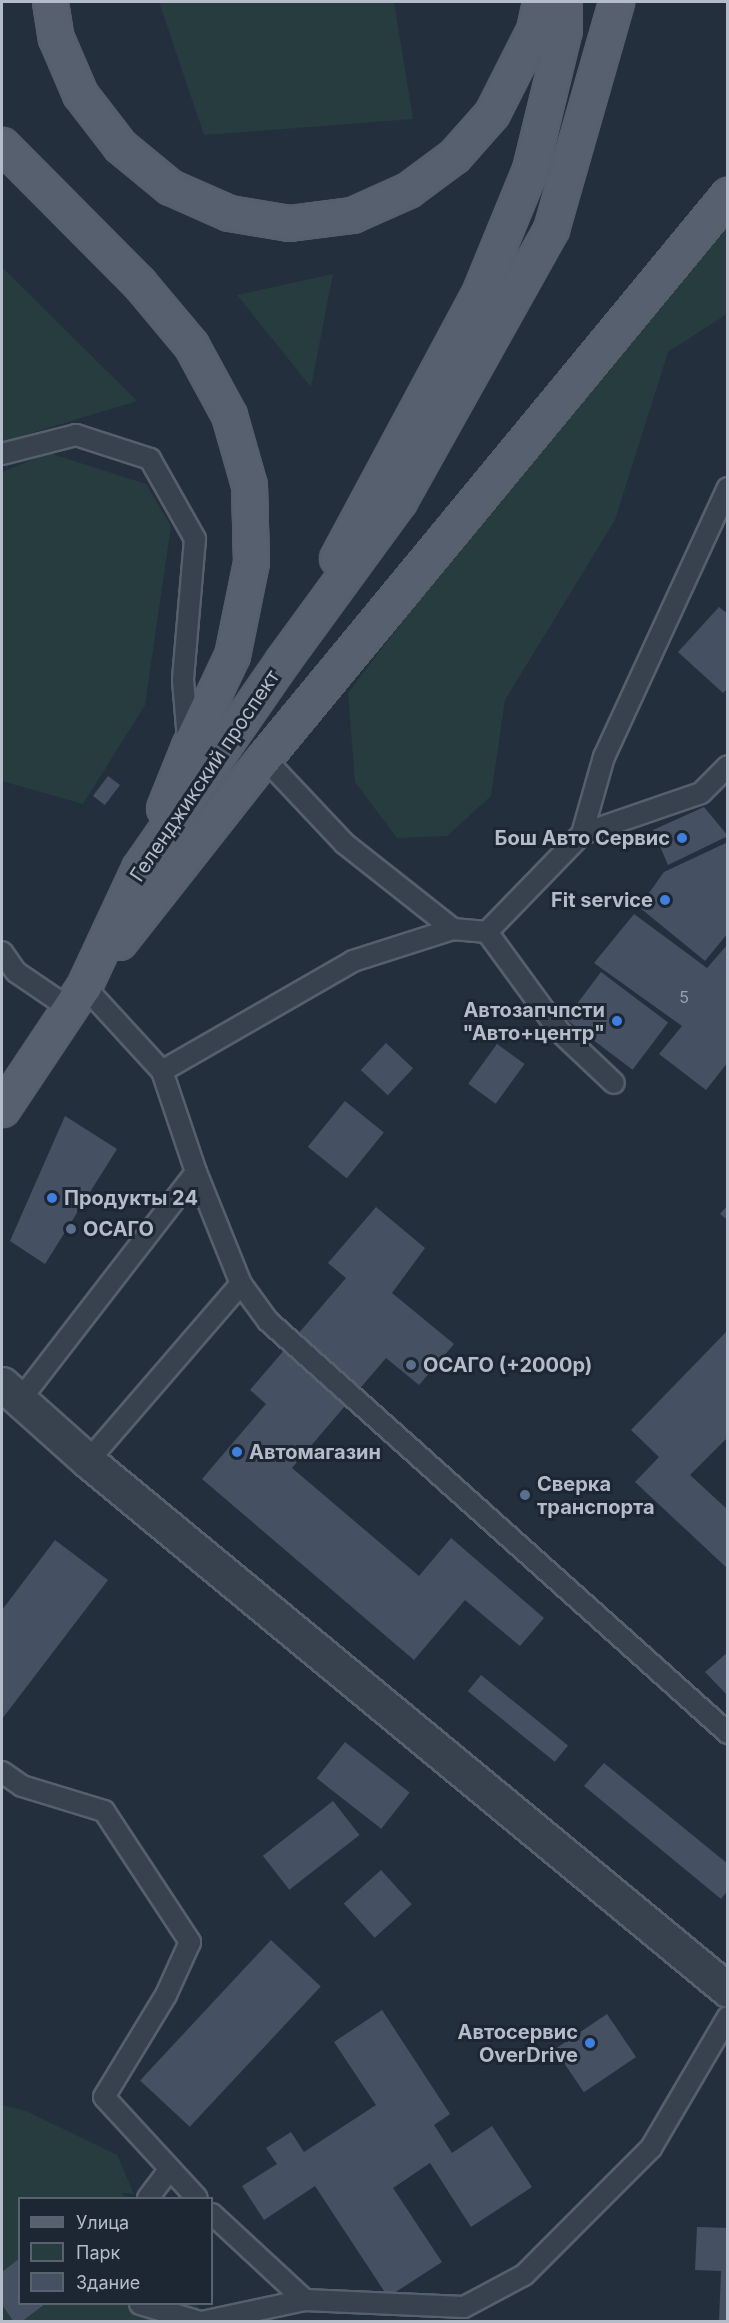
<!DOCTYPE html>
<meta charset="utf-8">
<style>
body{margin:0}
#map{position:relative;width:729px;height:2323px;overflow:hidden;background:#242f3e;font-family:Inter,sans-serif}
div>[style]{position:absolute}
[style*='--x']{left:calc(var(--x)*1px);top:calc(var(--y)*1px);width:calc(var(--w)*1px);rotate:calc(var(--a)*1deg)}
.green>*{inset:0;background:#263c3f}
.building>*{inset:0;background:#455162;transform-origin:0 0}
.roads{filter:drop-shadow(2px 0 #565f6c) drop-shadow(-2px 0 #565f6c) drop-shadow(0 2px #565f6c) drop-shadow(0 -2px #565f6c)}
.service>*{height:20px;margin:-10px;padding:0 10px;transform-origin:10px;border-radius:10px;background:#38414e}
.minor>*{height:33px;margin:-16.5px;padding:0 16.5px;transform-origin:16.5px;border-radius:16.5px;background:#38414e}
.primary>*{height:33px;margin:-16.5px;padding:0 16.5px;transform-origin:16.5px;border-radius:16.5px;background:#56606e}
.dots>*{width:16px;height:16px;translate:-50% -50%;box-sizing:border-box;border:3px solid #1d2633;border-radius:50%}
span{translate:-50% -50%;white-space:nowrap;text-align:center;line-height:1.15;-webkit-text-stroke:6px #1d2633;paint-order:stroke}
.number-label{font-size:16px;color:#98a1af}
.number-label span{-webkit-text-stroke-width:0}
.street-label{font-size:20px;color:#b4bcc9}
.poi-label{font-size:20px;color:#b4bcc9;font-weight:700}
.right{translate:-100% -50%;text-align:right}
.left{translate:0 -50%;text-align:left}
.frame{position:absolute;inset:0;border:3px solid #b4bcc9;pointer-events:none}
.legend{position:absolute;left:18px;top:2197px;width:195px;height:108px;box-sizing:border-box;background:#1d2633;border:2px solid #59626f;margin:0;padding:8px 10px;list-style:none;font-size:18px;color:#b4bcc9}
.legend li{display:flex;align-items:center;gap:12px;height:30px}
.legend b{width:30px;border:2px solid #59626f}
</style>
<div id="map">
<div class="green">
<i style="clip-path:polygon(159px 2px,394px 2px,413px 119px,204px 135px)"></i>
<i style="clip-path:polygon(727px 228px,727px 314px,668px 352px,615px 520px,505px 700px,491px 796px,447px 836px,397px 838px,355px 782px,348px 693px,565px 407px)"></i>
<i style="clip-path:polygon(2px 267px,137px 401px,2px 442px)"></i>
<i style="clip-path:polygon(333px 274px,311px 387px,237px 295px)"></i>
<i style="clip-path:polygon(49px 453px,146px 484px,171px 526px,145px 705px,83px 804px,2px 781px,2px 472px)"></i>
<i style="clip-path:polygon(2px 2105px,26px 2111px,117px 2155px,134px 2194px,121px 2193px,127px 2198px,20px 2198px,20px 2304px,196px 2304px,209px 2321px,2px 2322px)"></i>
</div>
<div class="building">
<i style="clip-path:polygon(719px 607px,728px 614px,728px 688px,723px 693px,678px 652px)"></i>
<i style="left:108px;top:776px;width:15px;height:25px;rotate:37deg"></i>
<i style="clip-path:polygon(704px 807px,728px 836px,668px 865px,653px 830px)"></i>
<i style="clip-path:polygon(728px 842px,728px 933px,705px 961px,639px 907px,664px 872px)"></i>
<i style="clip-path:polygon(634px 914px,707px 968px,728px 944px,728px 1062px,706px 1090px,659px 1054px,682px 1026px,594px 963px)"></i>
<i style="left:601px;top:972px;width:84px;height:59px;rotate:37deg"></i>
<i style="left:386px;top:1043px;width:37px;height:37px;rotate:43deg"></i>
<i style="left:497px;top:1044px;width:34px;height:49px;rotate:36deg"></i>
<i style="left:345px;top:1101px;width:50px;height:59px;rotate:39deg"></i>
<i style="clip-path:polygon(65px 1116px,117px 1149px,45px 1264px,10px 1241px)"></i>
<i style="clip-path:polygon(728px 1205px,728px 1220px,720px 1214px)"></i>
<i style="clip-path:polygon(376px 1207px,425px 1248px,392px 1293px,454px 1344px,419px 1385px,386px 1358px,292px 1468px,419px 1576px,451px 1538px,544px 1618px,520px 1646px,465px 1600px,414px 1660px,202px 1479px,266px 1404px,250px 1390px,346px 1278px,328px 1263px)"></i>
<i style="clip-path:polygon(728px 1330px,728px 1437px,690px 1475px,728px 1510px,728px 1569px,635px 1482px,659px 1457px,631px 1430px)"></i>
<i style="clip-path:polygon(55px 1540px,108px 1580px,2px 1719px,2px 1610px)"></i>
<i style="clip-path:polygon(728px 1652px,728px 1696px,705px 1672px)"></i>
<i style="left:481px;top:1675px;width:112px;height:21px;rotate:39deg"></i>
<i style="left:345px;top:1742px;width:82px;height:46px;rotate:38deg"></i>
<i style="clip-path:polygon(604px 1763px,728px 1864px,728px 1890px,721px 1899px,584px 1786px)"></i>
<i style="left:333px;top:1801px;width:43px;height:89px;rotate:52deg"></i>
<i style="left:381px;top:1870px;width:46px;height:50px;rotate:48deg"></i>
<i style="left:271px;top:1940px;width:68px;height:192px;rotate:43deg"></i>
<i style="clip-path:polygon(382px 2010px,450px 2114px,434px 2125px,452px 2153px,492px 2126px,532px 2187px,471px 2227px,430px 2163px,393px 2188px,442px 2262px,388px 2297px,315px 2186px,264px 2220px,242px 2186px,277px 2164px,266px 2148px,291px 2132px,304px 2152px,376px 2105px,334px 2042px)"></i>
<i style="left:607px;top:2014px;width:52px;height:63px;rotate:56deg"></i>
<i style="clip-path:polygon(697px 2227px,728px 2228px,728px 2322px,719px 2322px,721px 2271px,695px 2270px)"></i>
<i style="clip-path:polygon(20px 2258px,20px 2304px,45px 2304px,21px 2322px,14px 2322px,2px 2305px,2px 2272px)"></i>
</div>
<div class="roads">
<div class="service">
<i style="--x:2;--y:454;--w:76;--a:-14.4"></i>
<i style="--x:76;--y:435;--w:78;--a:18"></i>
<i style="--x:150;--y:459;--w:92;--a:60.6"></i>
<i style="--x:195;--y:539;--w:142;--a:94.9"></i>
<i style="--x:183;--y:680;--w:60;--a:85.2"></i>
<i style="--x:264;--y:758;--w:117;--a:46.7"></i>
<i style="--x:344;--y:843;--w:139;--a:38.3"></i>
<i style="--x:582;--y:834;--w:80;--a:-74.1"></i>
<i style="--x:604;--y:757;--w:296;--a:-65.3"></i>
<i style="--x:487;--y:932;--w:136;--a:-45.9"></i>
<i style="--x:582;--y:834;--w:126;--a:-19"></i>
<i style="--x:701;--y:793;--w:38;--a:-45"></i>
<i style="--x:2;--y:952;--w:24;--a:55"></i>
<i style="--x:16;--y:972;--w:64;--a:34.2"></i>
<i style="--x:84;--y:986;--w:115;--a:47.5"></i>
<i style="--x:162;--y:1071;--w:107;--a:71.4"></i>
<i style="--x:196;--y:1172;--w:121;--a:68.1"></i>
<i style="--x:241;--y:1284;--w:46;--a:53.9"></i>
<i style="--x:268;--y:1321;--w:618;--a:41.85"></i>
<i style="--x:162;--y:1071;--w:220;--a:-29.9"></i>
<i style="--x:353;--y:961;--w:105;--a:-17.7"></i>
<i style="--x:453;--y:929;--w:34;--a:5"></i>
<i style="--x:487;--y:932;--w:124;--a:53.9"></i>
<i style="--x:560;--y:1032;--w:74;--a:43.4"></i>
<i style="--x:20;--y:1400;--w:288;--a:-52.3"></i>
<i style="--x:88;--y:1461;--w:234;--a:-49.2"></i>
<i style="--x:2;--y:1772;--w:24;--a:35"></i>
<i style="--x:22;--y:1786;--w:86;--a:17"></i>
<i style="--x:104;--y:1811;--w:157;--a:56.7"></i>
<i style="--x:190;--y:1942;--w:58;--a:114.4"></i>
<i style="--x:166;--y:1995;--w:119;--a:121.3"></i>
<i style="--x:104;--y:2097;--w:137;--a:47.4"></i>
<i style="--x:148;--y:2198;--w:36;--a:-53"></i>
<i style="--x:212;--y:2214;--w:127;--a:42.8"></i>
<i style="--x:305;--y:2300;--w:159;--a:2.5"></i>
<i style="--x:464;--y:2307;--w:68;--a:-28.1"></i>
<i style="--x:524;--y:2275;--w:180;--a:-45"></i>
<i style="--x:651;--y:2148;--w:152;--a:-59.6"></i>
<i style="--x:140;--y:2304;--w:63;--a:16.7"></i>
<i style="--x:202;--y:2322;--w:105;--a:-12.1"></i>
</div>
<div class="minor">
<i style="--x:2;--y:1384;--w:115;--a:41.8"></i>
<i style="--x:88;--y:1461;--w:830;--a:39.58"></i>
</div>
<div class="primary">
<i style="--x:50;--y:2;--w:36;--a:81"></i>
<i style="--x:56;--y:38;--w:61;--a:66.8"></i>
<i style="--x:80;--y:94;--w:66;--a:52.4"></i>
<i style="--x:120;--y:146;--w:65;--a:39.4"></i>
<i style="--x:170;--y:187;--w:64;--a:23.8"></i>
<i style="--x:229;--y:213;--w:61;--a:9.5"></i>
<i style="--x:289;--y:223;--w:64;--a:-7.2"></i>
<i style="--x:352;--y:215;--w:61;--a:-24.1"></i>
<i style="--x:408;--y:190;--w:57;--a:-36.5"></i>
<i style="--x:454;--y:156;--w:57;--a:-48.5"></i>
<i style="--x:492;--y:113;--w:93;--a:-63.2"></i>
<i style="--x:534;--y:30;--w:29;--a:-78"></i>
<i style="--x:2;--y:145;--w:194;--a:45.2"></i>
<i style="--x:139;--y:283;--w:81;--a:50"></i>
<i style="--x:191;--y:345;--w:80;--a:61.5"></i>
<i style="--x:229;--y:415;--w:73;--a:74.1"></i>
<i style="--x:249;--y:485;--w:77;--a:88.5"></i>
<i style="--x:251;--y:562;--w:95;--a:101.5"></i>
<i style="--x:232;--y:655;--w:101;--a:115.3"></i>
<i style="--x:189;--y:746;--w:67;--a:112"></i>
<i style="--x:337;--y:558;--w:303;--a:-61.8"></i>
<i style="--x:480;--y:291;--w:132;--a:-67.7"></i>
<i style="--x:530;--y:169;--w:143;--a:-76.3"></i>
<i style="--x:564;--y:30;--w:28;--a:-90"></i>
<i style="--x:119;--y:942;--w:234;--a:-51.8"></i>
<i style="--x:264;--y:758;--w:730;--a:-50.51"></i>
<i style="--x:2;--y:1109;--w:148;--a:-56.3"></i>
<i style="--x:84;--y:986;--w:130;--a:-65"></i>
<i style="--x:139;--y:868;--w:253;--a:-55.3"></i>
<i style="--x:283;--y:660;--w:197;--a:-53.9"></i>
<i style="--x:399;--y:501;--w:312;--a:-60.8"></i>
<i style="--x:551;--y:229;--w:236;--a:-74"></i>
</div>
</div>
<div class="dots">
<i style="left:682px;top:838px;background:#3f7fe0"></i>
<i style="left:665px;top:900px;background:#3f7fe0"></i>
<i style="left:617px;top:1021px;background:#3f7fe0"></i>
<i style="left:52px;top:1198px;background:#3f7fe0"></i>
<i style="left:71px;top:1229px;background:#5c6f8a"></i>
<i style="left:411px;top:1365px;background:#5c6f8a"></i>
<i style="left:237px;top:1452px;background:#3f7fe0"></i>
<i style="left:525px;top:1495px;background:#5c6f8a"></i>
<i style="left:590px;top:2043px;background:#3f7fe0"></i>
</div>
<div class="number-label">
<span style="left:684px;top:997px">5</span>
</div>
<div class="street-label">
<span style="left:205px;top:776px;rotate:-56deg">Геленджикский проспект</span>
</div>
<div class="poi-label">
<span class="right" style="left:670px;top:838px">Бош Авто Сервис</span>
<span class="right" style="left:653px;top:900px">Fit service</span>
<span class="right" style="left:605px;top:1022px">Автозапчпсти<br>"Авто+центр"</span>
<span class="left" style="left:64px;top:1198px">Продукты 24</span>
<span class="left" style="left:83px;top:1229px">ОСАГО</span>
<span class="left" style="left:423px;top:1365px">ОСАГО (+2000р)</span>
<span class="left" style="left:249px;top:1452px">Автомагазин</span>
<span class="left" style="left:537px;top:1496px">Сверка<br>транспорта</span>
<span class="right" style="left:578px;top:2044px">Автосервис<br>OverDrive</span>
</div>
<div class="frame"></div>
<ul class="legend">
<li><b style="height:8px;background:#56606e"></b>Улица</li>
<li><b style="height:16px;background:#263c3f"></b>Парк</li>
<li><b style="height:16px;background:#455162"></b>Здание</li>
</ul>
</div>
